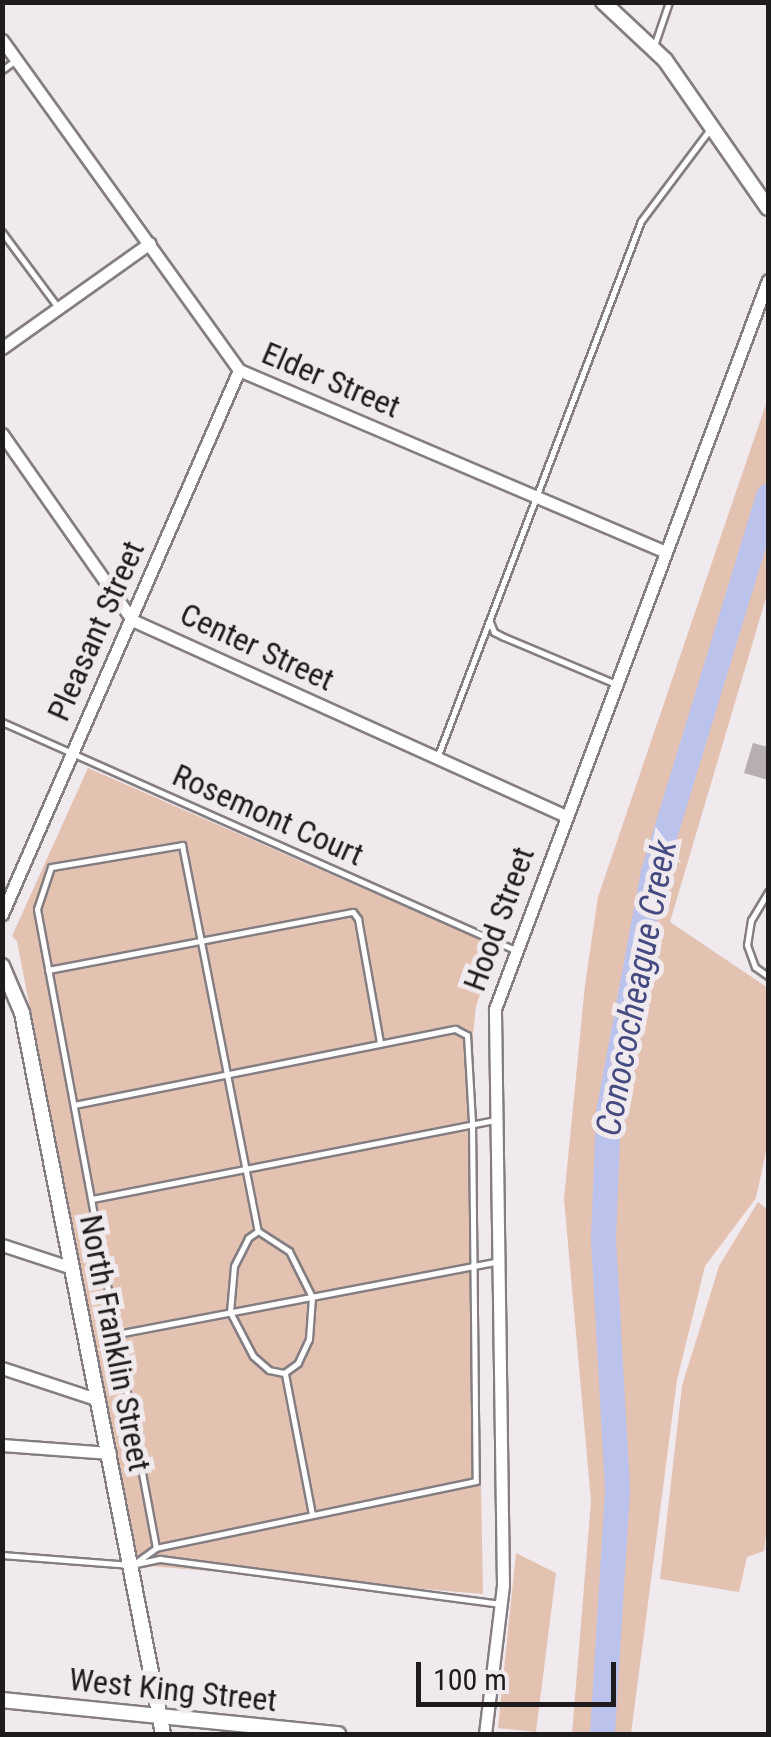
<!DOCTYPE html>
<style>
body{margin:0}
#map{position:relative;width:771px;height:1737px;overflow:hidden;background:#f0e9ed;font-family:"Roboto Condensed",sans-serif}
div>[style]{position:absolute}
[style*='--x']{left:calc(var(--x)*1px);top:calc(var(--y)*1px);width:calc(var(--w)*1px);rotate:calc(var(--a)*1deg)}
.green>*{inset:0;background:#e4c2b2}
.river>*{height:25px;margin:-12.5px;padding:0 12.5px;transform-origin:12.5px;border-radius:12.5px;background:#bbc2eb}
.building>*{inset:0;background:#b7aeaf}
.roads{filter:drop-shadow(2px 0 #847e82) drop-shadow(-2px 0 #847e82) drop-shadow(0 2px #847e82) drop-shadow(0 -2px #847e82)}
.service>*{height:5px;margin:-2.5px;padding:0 2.5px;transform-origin:2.5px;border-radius:2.5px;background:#fff}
.minor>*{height:11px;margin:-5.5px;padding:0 5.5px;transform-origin:5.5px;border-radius:5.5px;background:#fff}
.tertiary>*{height:14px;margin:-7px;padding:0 7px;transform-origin:7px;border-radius:7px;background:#fff}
span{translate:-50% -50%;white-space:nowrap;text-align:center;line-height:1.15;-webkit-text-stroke:10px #f0e9ed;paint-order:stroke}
.street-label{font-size:32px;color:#1d1b1c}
.water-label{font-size:35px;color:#454b80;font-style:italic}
.frame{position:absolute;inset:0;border:5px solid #1d1b1c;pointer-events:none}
.scale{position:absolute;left:416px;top:1662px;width:200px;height:45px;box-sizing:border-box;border:5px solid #1d1b1c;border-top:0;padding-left:12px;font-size:30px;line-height:35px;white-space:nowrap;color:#1d1b1c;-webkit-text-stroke:8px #f0e9ed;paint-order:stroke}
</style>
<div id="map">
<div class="green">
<i style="clip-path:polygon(768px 398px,768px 591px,670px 922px,768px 988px,768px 1142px,756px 1198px,705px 1266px,677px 1380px,631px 1734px,572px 1734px,591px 1501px,564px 1199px,585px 985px,598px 897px)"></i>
<i style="clip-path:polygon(88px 768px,497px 947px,476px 1006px,473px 1034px,483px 1594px,137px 1565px,17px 941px,12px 936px)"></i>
<i style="clip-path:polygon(758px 1202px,768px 1210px,768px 1519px,764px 1551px,747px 1557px,739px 1592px,660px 1579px,682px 1386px,719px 1266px)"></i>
<i style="clip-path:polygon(516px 1553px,556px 1573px,536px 1732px,498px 1728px)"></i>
</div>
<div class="river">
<i style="--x:602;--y:1734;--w:245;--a:-86.5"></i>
<i style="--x:617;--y:1489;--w:251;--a:-93.2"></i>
<i style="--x:603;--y:1238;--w:126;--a:-87.7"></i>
<i style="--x:608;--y:1112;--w:244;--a:-79.4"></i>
<i style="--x:653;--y:872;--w:394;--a:-73"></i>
</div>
<div class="building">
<i style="clip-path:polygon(753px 743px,768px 747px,768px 780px,744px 773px)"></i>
</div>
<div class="roads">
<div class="service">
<i style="--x:654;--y:46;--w:46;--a:-71.2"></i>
<i style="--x:2;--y:70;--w:17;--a:-36"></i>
<i style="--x:2;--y:232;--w:92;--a:53.4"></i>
<i style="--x:490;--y:622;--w:11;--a:68"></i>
<i style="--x:494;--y:632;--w:11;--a:27"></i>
<i style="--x:504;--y:637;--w:121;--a:22.8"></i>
<i style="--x:2;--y:722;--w:561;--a:23.96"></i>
<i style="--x:437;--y:758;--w:574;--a:-69.2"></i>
<i style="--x:641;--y:221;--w:115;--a:-53.1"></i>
<i style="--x:768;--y:892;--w:33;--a:121"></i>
<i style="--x:751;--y:920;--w:25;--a:99"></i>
<i style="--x:747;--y:945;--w:23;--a:70"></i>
<i style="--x:755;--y:967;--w:16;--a:35"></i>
<i style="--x:48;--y:970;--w:310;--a:-10.8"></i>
<i style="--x:353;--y:912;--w:9;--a:54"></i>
<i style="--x:358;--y:919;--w:125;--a:79.9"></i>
<i style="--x:74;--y:1105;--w:389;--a:-11.3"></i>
<i style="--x:455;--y:1029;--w:13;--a:27"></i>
<i style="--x:467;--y:1035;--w:88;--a:86.7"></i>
<i style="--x:472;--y:1123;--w:358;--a:89.4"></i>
<i style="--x:476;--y:1481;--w:327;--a:168.2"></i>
<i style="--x:156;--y:1548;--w:26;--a:144"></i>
<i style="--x:92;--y:1199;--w:410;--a:-11.1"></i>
<i style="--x:258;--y:1231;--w:37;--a:33"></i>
<i style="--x:289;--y:1251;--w:51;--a:63.4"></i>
<i style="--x:312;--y:1297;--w:42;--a:94.1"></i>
<i style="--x:309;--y:1339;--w:26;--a:115"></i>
<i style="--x:298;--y:1363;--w:17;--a:144"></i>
<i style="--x:284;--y:1373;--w:15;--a:-169"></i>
<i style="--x:269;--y:1370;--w:21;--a:-139"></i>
<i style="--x:253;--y:1356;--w:50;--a:-117.6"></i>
<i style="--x:230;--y:1312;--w:46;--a:-85"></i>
<i style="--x:234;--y:1266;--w:31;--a:-63"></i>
<i style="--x:248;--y:1238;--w:12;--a:-35"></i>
<i style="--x:117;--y:1334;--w:386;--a:-10.8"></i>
<i style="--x:285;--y:1374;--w:143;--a:79.1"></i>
<i style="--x:156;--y:1548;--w:650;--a:-100.55"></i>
<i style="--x:37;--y:909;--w:44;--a:-71.6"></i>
<i style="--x:51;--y:867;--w:133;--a:-9.5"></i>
<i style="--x:182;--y:845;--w:393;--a:78.9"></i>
<i style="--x:2;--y:1555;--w:129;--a:4.4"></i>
<i style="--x:131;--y:1565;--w:30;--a:-12"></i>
<i style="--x:160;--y:1559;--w:344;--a:7.5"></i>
</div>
<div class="minor">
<i style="--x:2;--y:40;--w:406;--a:54.3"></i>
<i style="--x:239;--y:370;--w:463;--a:23.1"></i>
<i style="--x:2;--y:348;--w:181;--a:-35.4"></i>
<i style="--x:2;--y:434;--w:227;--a:55"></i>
<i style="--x:132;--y:620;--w:476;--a:24.3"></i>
<i style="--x:2;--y:914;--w:593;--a:-66.46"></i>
<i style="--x:2;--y:1245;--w:74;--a:18.2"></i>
<i style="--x:2;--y:1368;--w:102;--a:18.3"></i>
<i style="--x:2;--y:1445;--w:108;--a:4.2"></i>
<i style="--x:485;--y:1734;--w:150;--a:-83.1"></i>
<i style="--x:503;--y:1585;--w:576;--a:-90.8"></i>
<i style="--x:495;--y:1009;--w:778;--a:-69.47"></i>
</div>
<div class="tertiary">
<i style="--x:603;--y:2;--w:85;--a:43.1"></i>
<i style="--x:665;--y:60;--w:180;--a:55.2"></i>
<i style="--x:2;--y:966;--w:51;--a:66.9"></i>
<i style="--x:22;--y:1013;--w:735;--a:78.93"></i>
<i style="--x:2;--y:1700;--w:338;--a:5.8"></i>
</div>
</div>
<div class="street-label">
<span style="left:331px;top:380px;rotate:23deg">Elder Street</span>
<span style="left:96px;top:631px;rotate:-66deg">Pleasant Street</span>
<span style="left:257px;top:647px;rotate:25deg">Center Street</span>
<span style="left:268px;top:815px;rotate:24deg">Rosemont Court</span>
<span style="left:499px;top:919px;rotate:-70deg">Hood Street</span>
<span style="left:115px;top:1343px;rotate:79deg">North Franklin Street</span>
<span style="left:173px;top:1690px;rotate:6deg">West King Street</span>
</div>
<div class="water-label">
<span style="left:637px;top:988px;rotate:-79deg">Conococheague Creek</span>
</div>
<div class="frame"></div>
<div class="scale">100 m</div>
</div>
